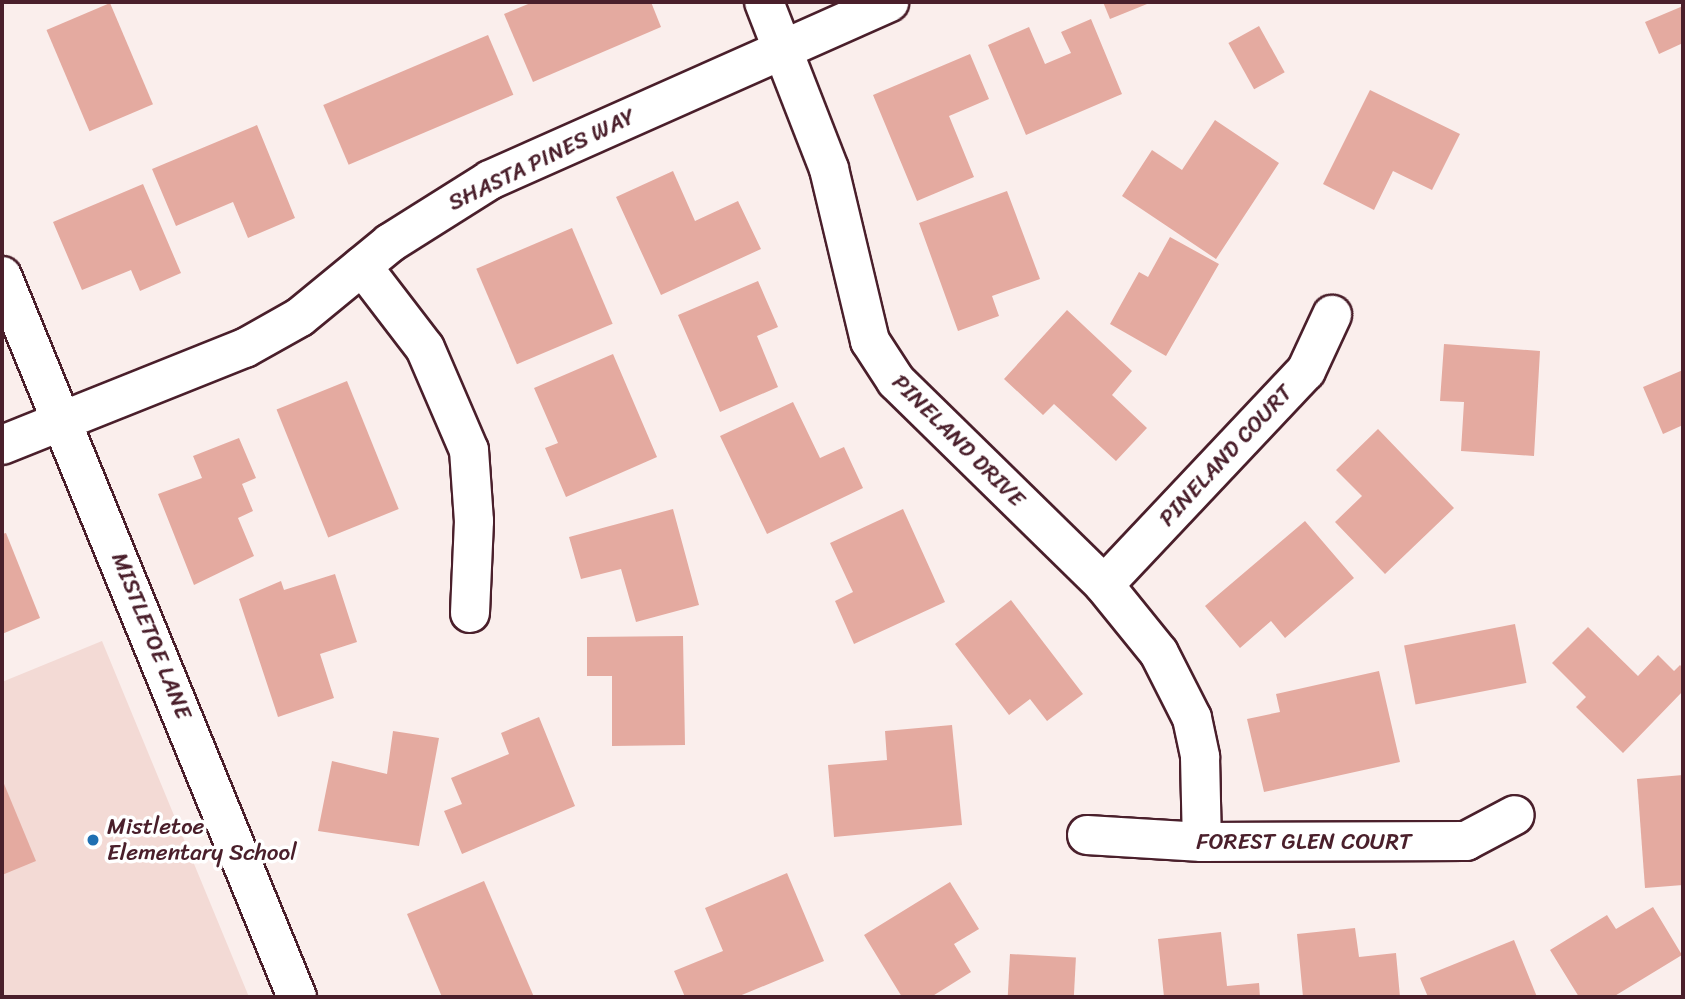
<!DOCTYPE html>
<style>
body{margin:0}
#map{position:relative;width:1685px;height:999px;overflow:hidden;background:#faeeec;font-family:Sriracha,sans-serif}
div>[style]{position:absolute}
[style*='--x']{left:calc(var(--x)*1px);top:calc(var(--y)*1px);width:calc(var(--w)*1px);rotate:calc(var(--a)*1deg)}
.built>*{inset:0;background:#f3dad5}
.building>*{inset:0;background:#e4aaa0;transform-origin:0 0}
.roads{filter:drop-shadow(2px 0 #4a1f2b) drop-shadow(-2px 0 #4a1f2b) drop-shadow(0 2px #4a1f2b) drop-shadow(0 -2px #4a1f2b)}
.street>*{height:38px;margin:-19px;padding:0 19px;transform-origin:19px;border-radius:19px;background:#fff}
.secondary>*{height:38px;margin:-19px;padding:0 19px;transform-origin:19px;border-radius:19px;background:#fff}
.dots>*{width:19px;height:19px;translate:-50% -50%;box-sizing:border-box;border:4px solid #fff;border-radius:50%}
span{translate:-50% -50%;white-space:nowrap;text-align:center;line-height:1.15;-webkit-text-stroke:7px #fff;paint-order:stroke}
.street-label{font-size:23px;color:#4a1f2b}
.poi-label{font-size:23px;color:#4a1f2b}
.left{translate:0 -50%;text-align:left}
.frame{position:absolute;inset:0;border:4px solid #4a1f2b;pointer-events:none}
</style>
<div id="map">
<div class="built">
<i style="clip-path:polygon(102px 641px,249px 997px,2px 997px,2px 682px)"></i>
</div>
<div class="building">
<i style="clip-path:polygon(533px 2px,651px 2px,661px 27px,533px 82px,504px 14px)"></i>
<i style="clip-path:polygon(1103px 2px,1152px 2px,1110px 19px)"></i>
<i style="left:110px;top:3px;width:110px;height:69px;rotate:67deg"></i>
<i style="clip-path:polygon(1683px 6px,1683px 43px,1659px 54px,1645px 22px)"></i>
<i style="clip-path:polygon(1091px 19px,1122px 94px,1026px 135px,988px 45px,1029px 27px,1045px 64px,1071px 53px,1061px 32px)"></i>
<i style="left:1259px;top:26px;width:53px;height:35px;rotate:61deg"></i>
<i style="left:488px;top:35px;width:65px;height:179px;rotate:67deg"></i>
<i style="clip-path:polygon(970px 54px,989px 99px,949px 116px,974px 177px,917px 201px,873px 95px)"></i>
<i style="clip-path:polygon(1370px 90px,1460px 134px,1432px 190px,1393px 171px,1374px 210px,1323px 184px)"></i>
<i style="clip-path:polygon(1215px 120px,1279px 163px,1216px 259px,1122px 196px,1152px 150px,1182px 170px)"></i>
<i style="clip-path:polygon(257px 125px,295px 218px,248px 238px,233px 202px,176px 226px,152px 169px)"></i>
<i style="clip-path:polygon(673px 171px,695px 221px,738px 201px,761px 249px,661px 295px,616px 197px)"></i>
<i style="clip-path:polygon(143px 184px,181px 273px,140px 291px,131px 270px,82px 290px,53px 222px)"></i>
<i style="clip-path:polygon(1007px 191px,1040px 279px,992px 296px,999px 316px,958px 331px,919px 223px)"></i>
<i style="left:572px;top:228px;width:104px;height:104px;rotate:67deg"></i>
<i style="clip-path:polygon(1170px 237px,1219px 264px,1166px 356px,1110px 324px,1139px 272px,1148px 277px)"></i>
<i style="clip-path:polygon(758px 281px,778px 327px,757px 336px,778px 387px,720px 412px,678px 315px)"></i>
<i style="clip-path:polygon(1067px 310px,1132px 371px,1112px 395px,1147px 428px,1116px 461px,1054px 404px,1043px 415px,1004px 379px)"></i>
<i style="clip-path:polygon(1444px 344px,1540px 351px,1534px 456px,1461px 451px,1464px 402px,1440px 401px)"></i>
<i style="clip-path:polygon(613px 354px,657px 457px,566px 497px,545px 448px,558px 443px,534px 388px)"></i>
<i style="clip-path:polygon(1683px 370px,1683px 425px,1663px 434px,1643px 387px)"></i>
<i style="left:347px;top:381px;width:138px;height:76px;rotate:68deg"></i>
<i style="clip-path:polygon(793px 402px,820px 458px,844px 447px,863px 488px,767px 534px,720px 436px)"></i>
<i style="clip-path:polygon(1378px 429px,1454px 508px,1385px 574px,1335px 522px,1362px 496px,1336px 470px)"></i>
<i style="clip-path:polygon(239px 438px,256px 478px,242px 484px,253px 511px,238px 518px,254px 556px,194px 585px,158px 494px,202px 478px,193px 456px)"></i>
<i style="clip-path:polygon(673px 509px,699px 605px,636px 622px,621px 569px,581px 579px,569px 537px)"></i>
<i style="clip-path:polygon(903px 509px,945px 602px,854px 644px,835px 601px,853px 592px,830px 543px)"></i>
<i style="clip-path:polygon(1305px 521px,1354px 578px,1285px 638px,1271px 621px,1240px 648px,1205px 606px)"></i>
<i style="clip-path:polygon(6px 533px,40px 618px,2px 634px,2px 534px)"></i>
<i style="clip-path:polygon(335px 574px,357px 642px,320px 654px,334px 698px,278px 717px,239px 599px,281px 581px,284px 590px)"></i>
<i style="clip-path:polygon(1011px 600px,1083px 694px,1047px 721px,1030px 699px,1009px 715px,955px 644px)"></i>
<i style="left:1515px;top:624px;width:60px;height:113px;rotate:79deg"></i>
<i style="clip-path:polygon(1588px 627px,1638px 676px,1658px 655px,1674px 671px,1680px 665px,1683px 668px,1683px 691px,1623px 753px,1576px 707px,1586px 697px,1552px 663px)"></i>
<i style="clip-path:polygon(683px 636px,685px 745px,612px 746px,612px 676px,587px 676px,587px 637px)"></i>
<i style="clip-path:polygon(1379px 671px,1400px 762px,1264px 792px,1247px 719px,1280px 712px,1276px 694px)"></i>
<i style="clip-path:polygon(539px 717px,575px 806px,462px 854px,444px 811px,462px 804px,451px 778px,509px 754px,501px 733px)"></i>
<i style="clip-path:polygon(952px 725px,962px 825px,834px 837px,828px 765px,887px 760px,885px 731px)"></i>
<i style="clip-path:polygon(393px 731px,439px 738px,419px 846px,318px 831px,332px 761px,387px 774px)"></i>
<i style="clip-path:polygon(1683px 775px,1683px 885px,1645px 888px,1637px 779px)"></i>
<i style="clip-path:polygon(2px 779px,36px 861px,2px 875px)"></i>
<i style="clip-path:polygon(787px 873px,824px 961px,737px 997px,685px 997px,674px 971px,723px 951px,705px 908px)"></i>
<i style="clip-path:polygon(484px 881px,534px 997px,442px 997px,407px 914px)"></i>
<i style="clip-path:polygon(950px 882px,979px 929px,954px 944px,971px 972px,931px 997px,902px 997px,864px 935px)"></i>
<i style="clip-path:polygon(1653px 907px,1682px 955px,1613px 997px,1579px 997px,1550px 950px,1607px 915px,1616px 929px)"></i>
<i style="clip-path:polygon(1355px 928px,1359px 957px,1396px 953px,1400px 997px,1303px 997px,1297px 934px)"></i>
<i style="clip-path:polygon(1221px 932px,1227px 986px,1259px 983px,1260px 997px,1164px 997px,1158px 939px)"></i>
<i style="clip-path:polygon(1514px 940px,1537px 997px,1428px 997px,1420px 978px)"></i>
<i style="left:1010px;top:954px;width:66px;height:43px;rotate:3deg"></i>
</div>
<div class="roads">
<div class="street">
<i style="--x:764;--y:2;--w:179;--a:68.7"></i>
<i style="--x:829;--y:169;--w:177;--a:76.6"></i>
<i style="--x:870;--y:341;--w:48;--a:57"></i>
<i style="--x:896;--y:381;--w:291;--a:44.4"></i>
<i style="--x:1104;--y:585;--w:87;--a:51"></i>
<i style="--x:1159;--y:653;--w:73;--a:63.1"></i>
<i style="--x:1192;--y:718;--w:40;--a:78"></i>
<i style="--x:1200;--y:757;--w:85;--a:88.7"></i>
<i style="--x:362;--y:266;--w:103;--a:52.5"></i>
<i style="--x:425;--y:348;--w:111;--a:66.7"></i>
<i style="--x:469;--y:450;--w:71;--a:86"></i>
<i style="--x:474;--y:521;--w:92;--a:92.5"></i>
<i style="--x:2;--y:445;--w:262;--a:-21.8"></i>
<i style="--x:245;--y:348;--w:63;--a:-29.4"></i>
<i style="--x:300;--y:317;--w:117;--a:-39.4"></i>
<i style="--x:390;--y:243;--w:118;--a:-32.2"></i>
<i style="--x:490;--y:180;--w:437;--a:-24"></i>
<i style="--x:1104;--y:585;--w:294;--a:-46.7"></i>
<i style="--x:1306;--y:371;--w:62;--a:-65.1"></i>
<i style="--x:1087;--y:835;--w:115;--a:3.5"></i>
<i style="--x:1202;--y:842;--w:264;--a:-0.2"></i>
<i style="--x:1466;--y:841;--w:55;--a:-28"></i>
</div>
<div class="secondary">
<i style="--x:2;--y:276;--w:779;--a:67.75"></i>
</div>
</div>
<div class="dots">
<i style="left:93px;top:840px;background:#1f6fb2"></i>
</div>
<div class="street-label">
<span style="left:542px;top:160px;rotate:-26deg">SHASTA PINES WAY</span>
<span style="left:958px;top:441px;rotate:45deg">PINELAND DRIVE</span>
<span style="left:1226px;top:456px;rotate:-47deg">PINELAND COURT</span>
<span style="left:151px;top:636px;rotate:68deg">MISTLETOE LANE</span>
<span style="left:1304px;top:842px">FOREST GLEN COURT</span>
</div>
<div class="poi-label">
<span class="left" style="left:107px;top:840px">Mistletoe<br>Elementary School</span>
</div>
<div class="frame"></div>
</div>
